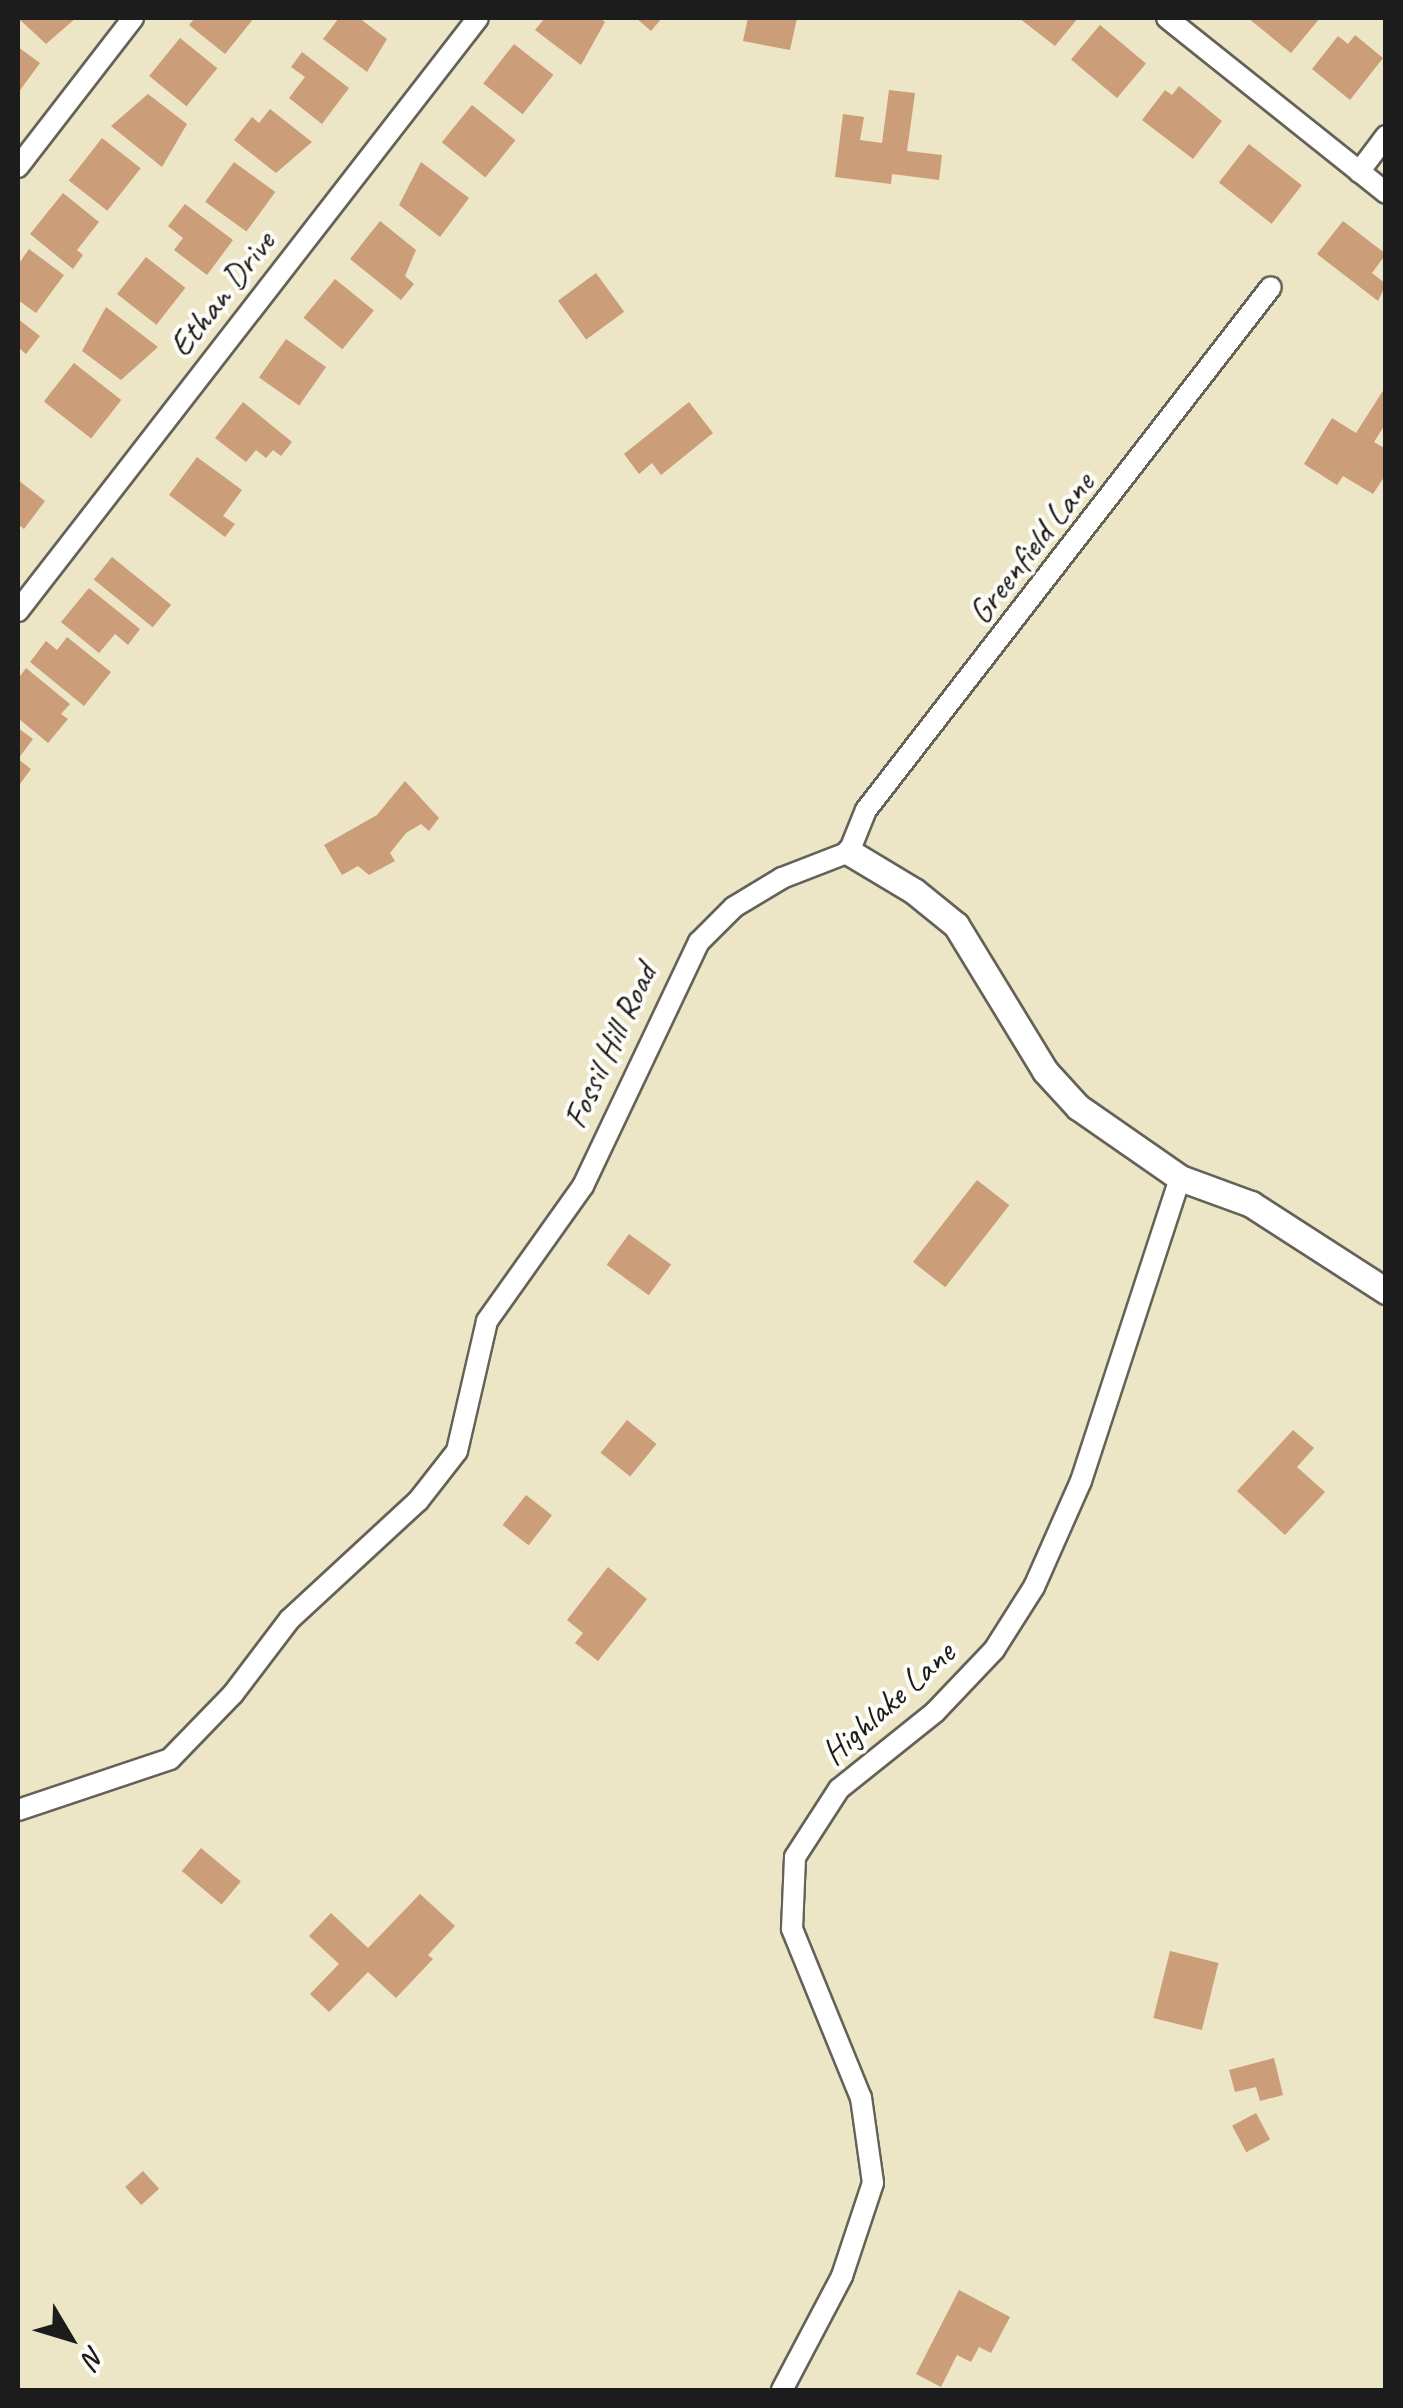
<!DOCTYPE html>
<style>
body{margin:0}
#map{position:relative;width:1403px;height:2408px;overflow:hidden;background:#ece5c6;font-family:Caveat,sans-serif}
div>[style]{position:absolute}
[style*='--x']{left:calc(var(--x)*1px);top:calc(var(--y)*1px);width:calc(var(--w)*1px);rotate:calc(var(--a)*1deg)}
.building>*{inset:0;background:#cc9d79;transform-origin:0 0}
.roads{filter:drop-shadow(2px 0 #656258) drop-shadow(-2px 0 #656258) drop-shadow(0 2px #656258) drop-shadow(0 -2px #656258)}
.minor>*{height:20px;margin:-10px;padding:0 10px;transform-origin:10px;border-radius:10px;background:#fff}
.tertiary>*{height:25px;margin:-12.5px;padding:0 12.5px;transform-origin:12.5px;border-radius:12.5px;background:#fff}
span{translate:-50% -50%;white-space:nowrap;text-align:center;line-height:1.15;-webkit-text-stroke:8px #fdfcf7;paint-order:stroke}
.street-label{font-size:35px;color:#1c1c1c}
.frame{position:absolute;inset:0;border:20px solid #1c1c1c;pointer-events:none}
.north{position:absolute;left:20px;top:2288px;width:100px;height:100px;-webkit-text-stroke:8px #fdfcf7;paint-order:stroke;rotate:128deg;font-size:28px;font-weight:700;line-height:40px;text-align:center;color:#1c1c1c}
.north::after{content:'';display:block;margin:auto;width:35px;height:45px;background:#1c1c1c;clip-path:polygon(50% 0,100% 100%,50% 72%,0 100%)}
</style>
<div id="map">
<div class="building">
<i style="clip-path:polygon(18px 18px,76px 18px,46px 44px)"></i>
<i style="clip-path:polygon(195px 18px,254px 18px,225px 54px,189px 25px)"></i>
<i style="clip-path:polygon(339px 18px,359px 18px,387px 39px,367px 72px,323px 39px)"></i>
<i style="clip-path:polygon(545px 18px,599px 18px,605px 22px,581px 65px,535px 30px)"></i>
<i style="clip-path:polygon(636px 18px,662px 18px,651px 31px)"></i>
<i style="clip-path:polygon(748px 18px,797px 18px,790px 50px,743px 41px)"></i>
<i style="clip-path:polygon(1019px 18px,1078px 18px,1055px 46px)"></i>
<i style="clip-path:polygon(1248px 18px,1320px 18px,1291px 53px)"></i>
<i style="left:1100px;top:25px;width:60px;height:45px;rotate:40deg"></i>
<i style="clip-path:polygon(1355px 35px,1383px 58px,1350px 100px,1312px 69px,1338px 36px,1348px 44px)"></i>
<i style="left:180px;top:38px;width:48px;height:49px;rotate:39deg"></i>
<i style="left:514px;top:44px;width:50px;height:50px;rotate:38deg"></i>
<i style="clip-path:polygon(18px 47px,40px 63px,18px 93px)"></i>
<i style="clip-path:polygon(302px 52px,349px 88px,322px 124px,289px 98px,305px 77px,291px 67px)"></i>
<i style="clip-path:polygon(1179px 86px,1222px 121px,1193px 159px,1142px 120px,1165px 90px,1172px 95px)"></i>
<i style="clip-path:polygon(889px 90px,915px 93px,907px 151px,942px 155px,939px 180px,892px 174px,891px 184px,835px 177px,843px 114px,864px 117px,860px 140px,882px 143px)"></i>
<i style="clip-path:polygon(148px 94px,187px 124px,162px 167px,111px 126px)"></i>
<i style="left:472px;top:105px;width:56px;height:48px;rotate:39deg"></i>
<i style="clip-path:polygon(270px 109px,312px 142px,276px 173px,234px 140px,252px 117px,259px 123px)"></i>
<i style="left:102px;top:138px;width:49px;height:54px;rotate:38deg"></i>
<i style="left:1249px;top:144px;width:67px;height:49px;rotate:38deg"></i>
<i style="left:234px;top:162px;width:51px;height:49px;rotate:36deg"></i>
<i style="clip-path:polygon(421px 162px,469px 198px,440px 237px,399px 205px)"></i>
<i style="clip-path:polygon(63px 193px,99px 222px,77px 250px,83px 255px,73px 269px,30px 234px)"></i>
<i style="clip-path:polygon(185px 204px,233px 240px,207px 275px,174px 250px,183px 238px,168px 226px)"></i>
<i style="clip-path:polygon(380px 221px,416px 250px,405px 276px,414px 284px,401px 300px,350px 259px)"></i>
<i style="clip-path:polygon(1343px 221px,1386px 254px,1372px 273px,1386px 284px,1378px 301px,1317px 254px)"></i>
<i style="clip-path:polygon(29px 249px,64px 275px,36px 313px,18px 300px,18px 265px)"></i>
<i style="left:146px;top:257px;width:50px;height:47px;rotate:38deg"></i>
<i style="left:596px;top:273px;width:48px;height:47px;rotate:54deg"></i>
<i style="left:335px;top:279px;width:50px;height:50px;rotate:39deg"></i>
<i style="clip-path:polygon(106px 307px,158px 347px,121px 380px,82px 351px)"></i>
<i style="clip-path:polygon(18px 319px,40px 336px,26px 354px,18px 347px)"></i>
<i style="left:286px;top:339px;width:49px;height:47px;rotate:35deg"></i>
<i style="left:74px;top:363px;width:60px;height:49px;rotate:38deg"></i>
<i style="clip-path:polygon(1386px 386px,1386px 423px,1374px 442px,1386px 449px,1386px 474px,1373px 494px,1343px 476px,1337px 485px,1304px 464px,1332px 418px,1356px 433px)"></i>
<i style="clip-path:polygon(243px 402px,292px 442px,281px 456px,273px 450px,266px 458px,256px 450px,246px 462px,215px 438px)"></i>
<i style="clip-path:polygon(689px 402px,713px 433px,661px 475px,652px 463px,639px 474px,624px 454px)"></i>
<i style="clip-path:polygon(197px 457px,242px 490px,223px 516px,235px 524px,225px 537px,169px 495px)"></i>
<i style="clip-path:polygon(18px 480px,45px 501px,24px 529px,18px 524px)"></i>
<i style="left:112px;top:557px;width:76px;height:29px;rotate:39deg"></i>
<i style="clip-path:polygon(89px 588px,140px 629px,128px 645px,115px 634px,99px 653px,61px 622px)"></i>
<i style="clip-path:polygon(67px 637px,111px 672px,84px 706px,30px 662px,46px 641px,57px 650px)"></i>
<i style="clip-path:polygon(26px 668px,70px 704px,61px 714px,68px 719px,48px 743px,18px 718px,18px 679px)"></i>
<i style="clip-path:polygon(18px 728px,33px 739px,18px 759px,31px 769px,20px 784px,18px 782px)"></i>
<i style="clip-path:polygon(405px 781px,439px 818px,429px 831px,421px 824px,406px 833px,390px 853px,395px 861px,369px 875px,358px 866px,342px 875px,324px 845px,377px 815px)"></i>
<i style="left:977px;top:1180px;width:41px;height:104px;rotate:38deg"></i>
<i style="left:629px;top:1234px;width:52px;height:38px;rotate:36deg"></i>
<i style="left:627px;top:1420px;width:38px;height:42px;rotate:39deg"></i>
<i style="clip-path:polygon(1293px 1430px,1314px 1448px,1297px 1467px,1325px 1492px,1285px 1535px,1237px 1491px)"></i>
<i style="left:526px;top:1495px;width:33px;height:38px;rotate:38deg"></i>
<i style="clip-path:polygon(608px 1567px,647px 1599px,598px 1661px,575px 1643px,583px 1633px,567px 1620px)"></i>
<i style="left:201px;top:1848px;width:52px;height:30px;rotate:40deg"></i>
<i style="clip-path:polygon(420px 1894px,455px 1926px,428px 1955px,433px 1959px,396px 1998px,368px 1972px,329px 2012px,310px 1994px,339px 1964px,309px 1936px,331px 1913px,368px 1948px)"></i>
<i style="left:1170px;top:1951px;width:50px;height:69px;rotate:14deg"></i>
<i style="clip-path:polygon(1274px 2058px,1283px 2095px,1260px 2101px,1256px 2087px,1235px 2092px,1229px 2070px)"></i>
<i style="left:1256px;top:2113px;width:30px;height:27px;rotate:62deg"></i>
<i style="left:143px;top:2171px;width:24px;height:24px;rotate:48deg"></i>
<i style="clip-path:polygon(959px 2290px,1010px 2317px,991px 2353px,979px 2347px,971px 2362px,957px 2355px,941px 2387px,916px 2374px)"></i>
</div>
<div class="roads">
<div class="minor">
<i style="--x:1167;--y:18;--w:280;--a:38.6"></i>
<i style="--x:18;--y:167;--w:188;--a:-52.3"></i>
<i style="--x:1359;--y:172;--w:45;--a:-53.1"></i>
<i style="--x:18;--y:611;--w:750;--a:-52.2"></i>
<i style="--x:18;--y:1810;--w:160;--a:-18.5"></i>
<i style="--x:170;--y:1759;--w:91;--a:-45.9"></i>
<i style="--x:233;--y:1694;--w:94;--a:-52.8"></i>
<i style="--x:290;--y:1619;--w:174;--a:-42.7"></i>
<i style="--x:418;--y:1501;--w:63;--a:-52"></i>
<i style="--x:457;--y:1451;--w:133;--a:-77"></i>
<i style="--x:487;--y:1321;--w:166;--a:-54.6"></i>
<i style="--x:583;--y:1186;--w:270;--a:-64.6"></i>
<i style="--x:699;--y:942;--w:49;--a:-45"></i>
<i style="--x:734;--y:907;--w:56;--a:-31.1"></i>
<i style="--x:782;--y:878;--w:72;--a:-21.2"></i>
<i style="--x:849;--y:852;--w:45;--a:-68"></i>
<i style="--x:866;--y:810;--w:661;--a:-52.25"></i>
<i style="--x:782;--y:2390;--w:129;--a:-62.2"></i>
<i style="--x:842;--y:2276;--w:98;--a:-71.6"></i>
<i style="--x:873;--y:2183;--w:86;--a:-98"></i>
<i style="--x:861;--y:2098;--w:183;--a:-112.2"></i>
<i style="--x:792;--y:1929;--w:72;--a:-87.6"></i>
<i style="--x:795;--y:1857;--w:81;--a:-57.1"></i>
<i style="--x:839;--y:1789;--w:123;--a:-38.7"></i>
<i style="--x:935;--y:1712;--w:86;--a:-46.4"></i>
<i style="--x:994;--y:1650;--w:75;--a:-57.6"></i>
<i style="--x:1034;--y:1587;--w:116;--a:-66.1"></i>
<i style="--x:1081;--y:1481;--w:319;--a:-71.9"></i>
</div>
<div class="tertiary">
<i style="--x:849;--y:852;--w:76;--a:31"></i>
<i style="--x:914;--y:891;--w:54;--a:39"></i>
<i style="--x:956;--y:925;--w:171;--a:58.6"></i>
<i style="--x:1045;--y:1071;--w:49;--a:47.5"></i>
<i style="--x:1078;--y:1107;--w:124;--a:34.8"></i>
<i style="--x:1180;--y:1178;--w:76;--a:20.1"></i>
<i style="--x:1251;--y:1204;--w:161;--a:32.8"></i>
</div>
</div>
<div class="street-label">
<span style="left:222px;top:294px;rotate:-52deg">Ethan Drive</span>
<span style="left:1031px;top:548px;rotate:-52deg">Greenfield Lane</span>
<span style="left:610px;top:1046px;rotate:-65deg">Fossil Hill Road</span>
<span style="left:888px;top:1703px;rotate:-42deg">Highlake Lane</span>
</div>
<div class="frame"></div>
<div class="north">N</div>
</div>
